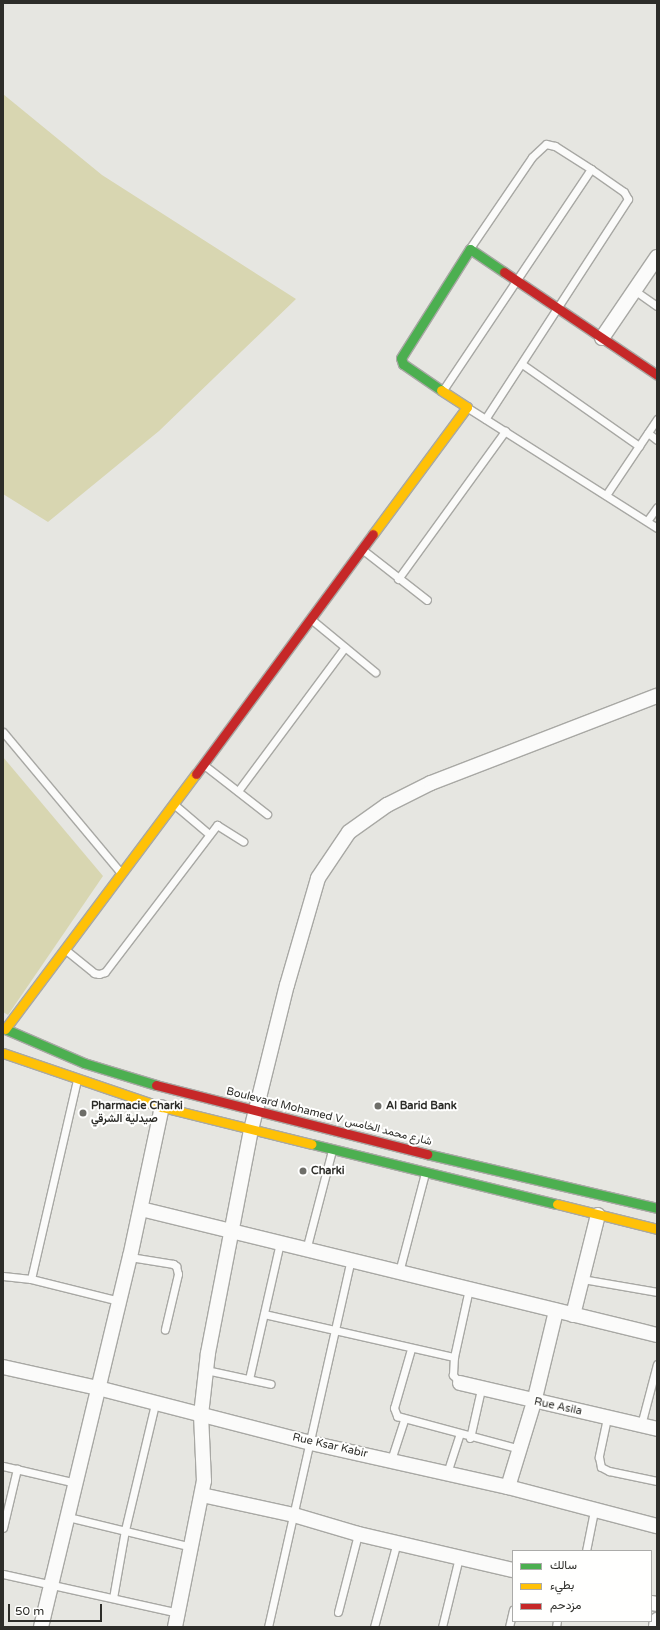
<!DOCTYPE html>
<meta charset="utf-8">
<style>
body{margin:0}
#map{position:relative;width:660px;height:1630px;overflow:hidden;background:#e6e6e1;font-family:"Varela Round",Vazirmatn,sans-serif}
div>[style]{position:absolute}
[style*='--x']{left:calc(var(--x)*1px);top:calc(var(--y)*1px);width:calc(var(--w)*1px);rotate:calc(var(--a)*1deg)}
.green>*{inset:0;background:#d8d6b1}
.roads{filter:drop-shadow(1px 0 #a8a8a4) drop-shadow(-1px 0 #a8a8a4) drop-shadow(0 1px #a8a8a4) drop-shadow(0 -1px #a8a8a4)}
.lane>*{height:7px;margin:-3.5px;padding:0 3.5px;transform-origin:3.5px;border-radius:3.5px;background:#fbfbfa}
.street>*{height:14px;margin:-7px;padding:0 7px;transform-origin:7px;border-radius:7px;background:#fbfbfa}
.fast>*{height:9px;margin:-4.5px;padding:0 4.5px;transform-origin:4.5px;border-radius:4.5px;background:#4caf50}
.slow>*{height:9px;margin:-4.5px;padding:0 4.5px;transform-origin:4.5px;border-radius:4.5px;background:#ffc107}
.jam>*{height:9px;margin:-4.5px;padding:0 4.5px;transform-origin:4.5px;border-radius:4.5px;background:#c62828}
.dots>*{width:11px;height:11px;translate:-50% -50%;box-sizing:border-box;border:2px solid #fffffe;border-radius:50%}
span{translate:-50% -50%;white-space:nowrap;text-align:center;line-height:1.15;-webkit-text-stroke:4px #fffffe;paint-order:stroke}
.poi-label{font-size:11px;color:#2d2d29;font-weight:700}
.left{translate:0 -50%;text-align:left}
.street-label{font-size:11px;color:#2d2d29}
.frame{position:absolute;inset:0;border:4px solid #2d2d29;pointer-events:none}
.legend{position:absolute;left:512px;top:1550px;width:140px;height:72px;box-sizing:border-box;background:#fffffe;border:1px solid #ababa9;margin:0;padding:5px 7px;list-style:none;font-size:12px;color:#2d2d29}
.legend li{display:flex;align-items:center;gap:8px;height:20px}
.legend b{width:20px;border:1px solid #ababa9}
.scale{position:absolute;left:8px;top:1604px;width:94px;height:18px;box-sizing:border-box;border:2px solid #2d2d29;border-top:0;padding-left:5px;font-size:12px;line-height:14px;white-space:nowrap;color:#2d2d29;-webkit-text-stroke:3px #fffffe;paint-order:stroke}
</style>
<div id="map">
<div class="green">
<i style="clip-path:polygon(3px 94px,102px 175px,296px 299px,159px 431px,48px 522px,3px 494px)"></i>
<i style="clip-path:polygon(3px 757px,103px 876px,8px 1015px,3px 1012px)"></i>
</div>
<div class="roads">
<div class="lane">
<i style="--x:470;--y:248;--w:110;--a:-55.7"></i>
<i style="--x:532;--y:157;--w:19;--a:-43"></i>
<i style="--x:546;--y:144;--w:9;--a:13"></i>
<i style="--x:555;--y:146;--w:43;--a:32.6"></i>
<i style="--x:591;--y:169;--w:40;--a:34.9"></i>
<i style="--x:624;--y:192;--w:8;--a:60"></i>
<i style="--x:628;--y:199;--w:262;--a:123"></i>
<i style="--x:634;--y:290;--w:28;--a:35"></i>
<i style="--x:522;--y:364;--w:143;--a:35"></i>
<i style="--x:443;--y:390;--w:266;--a:-56.2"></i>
<i style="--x:468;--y:408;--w:224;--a:32.4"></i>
<i style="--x:648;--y:433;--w:11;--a:38"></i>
<i style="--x:606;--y:495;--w:92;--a:-56.1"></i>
<i style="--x:647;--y:521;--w:17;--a:-54"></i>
<i style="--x:363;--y:550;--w:81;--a:38"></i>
<i style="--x:398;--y:579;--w:183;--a:-54.1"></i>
<i style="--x:312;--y:620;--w:82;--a:39.5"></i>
<i style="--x:3;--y:732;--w:184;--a:50.1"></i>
<i style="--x:204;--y:765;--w:80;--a:37.9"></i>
<i style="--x:238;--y:791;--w:179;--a:-53.4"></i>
<i style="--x:176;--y:806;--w:43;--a:40.3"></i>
<i style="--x:67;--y:951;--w:35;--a:39"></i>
<i style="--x:94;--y:973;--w:5;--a:11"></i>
<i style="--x:99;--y:974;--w:6;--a:-18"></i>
<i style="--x:105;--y:972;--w:185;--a:-52.7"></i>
<i style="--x:217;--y:825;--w:31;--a:32"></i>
<i style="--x:306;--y:1250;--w:103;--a:-75.4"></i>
<i style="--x:130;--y:1257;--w:44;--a:9.2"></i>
<i style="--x:173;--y:1264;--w:4;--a:34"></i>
<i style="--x:176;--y:1266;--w:8;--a:76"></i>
<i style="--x:178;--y:1274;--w:57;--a:103.3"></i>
<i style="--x:399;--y:1272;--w:102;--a:-75.3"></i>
<i style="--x:3;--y:1276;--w:28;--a:6"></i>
<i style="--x:31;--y:1279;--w:91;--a:14"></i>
<i style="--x:31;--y:1279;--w:205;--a:-77"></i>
<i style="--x:582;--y:1279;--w:76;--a:9.8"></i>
<i style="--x:264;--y:1314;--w:195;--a:12.8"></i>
<i style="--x:411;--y:1349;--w:61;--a:106.1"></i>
<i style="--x:394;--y:1408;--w:9;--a:69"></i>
<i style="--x:397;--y:1416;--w:127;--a:15"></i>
<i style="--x:206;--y:1370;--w:66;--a:12.2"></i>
<i style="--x:249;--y:1379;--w:139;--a:-77.2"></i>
<i style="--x:460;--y:1383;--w:11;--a:-131"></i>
<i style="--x:453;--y:1375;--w:18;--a:-87"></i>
<i style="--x:454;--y:1357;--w:70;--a:-77.6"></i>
<i style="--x:607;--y:1418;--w:40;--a:102"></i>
<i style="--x:599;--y:1457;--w:10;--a:79"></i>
<i style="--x:601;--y:1467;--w:9;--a:27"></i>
<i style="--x:609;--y:1471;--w:49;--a:11.8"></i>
<i style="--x:641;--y:1425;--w:63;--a:-75.3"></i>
<i style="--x:470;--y:1438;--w:50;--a:-77.3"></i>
<i style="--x:391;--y:1460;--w:42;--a:-72"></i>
<i style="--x:3;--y:1466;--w:75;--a:13.1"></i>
<i style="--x:447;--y:1473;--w:40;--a:-72"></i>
<i style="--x:68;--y:1517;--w:128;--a:13.6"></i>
<i style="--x:3;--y:1528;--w:61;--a:-76.7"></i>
<i style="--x:586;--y:1551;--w:41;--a:-78.7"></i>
<i style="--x:3;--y:1574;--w:180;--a:12.5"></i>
<i style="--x:113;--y:1598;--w:69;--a:-80"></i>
<i style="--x:125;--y:1530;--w:130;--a:-76.6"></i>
<i style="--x:338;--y:1612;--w:81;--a:-75.6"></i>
<i style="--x:268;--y:1627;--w:376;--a:-77.3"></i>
<i style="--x:374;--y:1627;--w:88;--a:-74.9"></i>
<i style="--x:442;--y:1627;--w:72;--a:-76.3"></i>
<i style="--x:509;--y:1627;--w:18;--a:-77"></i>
<i style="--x:556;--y:1627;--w:6;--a:-81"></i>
</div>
<div class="street">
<i style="--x:602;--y:338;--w:98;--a:-55.8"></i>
<i style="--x:141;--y:1209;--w:531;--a:13.72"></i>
<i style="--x:573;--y:1315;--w:103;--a:-76"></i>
<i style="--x:3;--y:1367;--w:97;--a:12.5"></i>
<i style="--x:98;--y:1388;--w:220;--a:14.5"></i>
<i style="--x:311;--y:1443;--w:202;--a:12.6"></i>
<i style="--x:508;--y:1487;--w:154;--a:14.7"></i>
<i style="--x:460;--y:1383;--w:202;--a:13.1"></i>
<i style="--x:508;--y:1487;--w:89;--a:-73"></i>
<i style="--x:534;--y:1402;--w:94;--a:-76.4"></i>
<i style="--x:202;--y:1495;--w:94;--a:12.3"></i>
<i style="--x:294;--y:1515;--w:67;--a:16.5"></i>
<i style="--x:358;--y:1534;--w:159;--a:13.1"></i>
<i style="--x:651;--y:1603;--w:6;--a:9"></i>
<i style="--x:41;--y:1627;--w:381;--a:-76.5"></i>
<i style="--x:130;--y:1257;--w:153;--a:-78"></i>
<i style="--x:175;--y:1627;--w:149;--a:-78.8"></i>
<i style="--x:204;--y:1481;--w:66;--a:-92.6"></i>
<i style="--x:201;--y:1415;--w:62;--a:-83.6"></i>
<i style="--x:208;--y:1353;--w:227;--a:-79.1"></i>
<i style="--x:251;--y:1130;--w:149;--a:-76.1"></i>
<i style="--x:287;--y:985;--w:111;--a:-73.8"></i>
<i style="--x:318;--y:878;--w:55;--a:-56"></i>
<i style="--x:349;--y:832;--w:47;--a:-35.4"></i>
<i style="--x:387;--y:805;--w:49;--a:-26.6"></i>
<i style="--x:431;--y:783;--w:242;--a:-21.1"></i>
<i style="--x:656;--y:1627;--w:7;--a:-82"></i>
</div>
<div class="fast">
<i style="--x:441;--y:390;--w:46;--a:-145.6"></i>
<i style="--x:403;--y:364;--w:6;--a:-108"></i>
<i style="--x:401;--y:358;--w:129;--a:-57.7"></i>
<i style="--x:470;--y:249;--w:41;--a:34.1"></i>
<i style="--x:3;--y:1028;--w:88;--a:23.4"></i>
<i style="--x:84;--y:1063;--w:75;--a:17"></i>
<i style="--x:312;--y:1144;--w:252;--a:13.8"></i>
<i style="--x:427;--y:1154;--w:236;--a:13.2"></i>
</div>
<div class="slow">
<i style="--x:373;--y:534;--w:158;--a:-53.5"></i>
<i style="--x:467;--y:407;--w:31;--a:-147"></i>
<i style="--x:5;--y:1029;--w:319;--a:-53.2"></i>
<i style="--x:3;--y:1053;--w:168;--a:18.8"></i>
<i style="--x:162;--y:1107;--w:154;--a:13.9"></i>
<i style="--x:557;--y:1204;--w:103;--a:14"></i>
</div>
<div class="jam">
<i style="--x:504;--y:272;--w:184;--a:33.9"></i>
<i style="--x:196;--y:774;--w:298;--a:-53.6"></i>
<i style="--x:156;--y:1085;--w:280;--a:14.3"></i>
</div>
</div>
<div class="dots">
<i style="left:378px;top:1106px;background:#6e6e69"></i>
<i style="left:83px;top:1113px;background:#6e6e69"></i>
<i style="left:303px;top:1171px;background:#6e6e69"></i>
</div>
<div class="poi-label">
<span class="left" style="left:386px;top:1106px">Al Barid Bank</span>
<span class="left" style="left:91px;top:1113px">Pharmacie Charki<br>صيدلية الشرقي</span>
<span class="left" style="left:311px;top:1171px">Charki</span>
</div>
<div class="street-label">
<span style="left:329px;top:1117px;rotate:14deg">Boulevard Mohamed V شارع محمد الخامس</span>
<span style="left:558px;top:1407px;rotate:12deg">Rue Asila</span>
<span style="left:330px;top:1446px;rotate:13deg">Rue Ksar Kabir</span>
</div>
<div class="frame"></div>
<ul class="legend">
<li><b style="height:5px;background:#4caf50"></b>سالك</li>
<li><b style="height:5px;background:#ffc107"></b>بطيء</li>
<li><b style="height:5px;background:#c62828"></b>مزدحم</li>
</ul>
<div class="scale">50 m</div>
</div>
